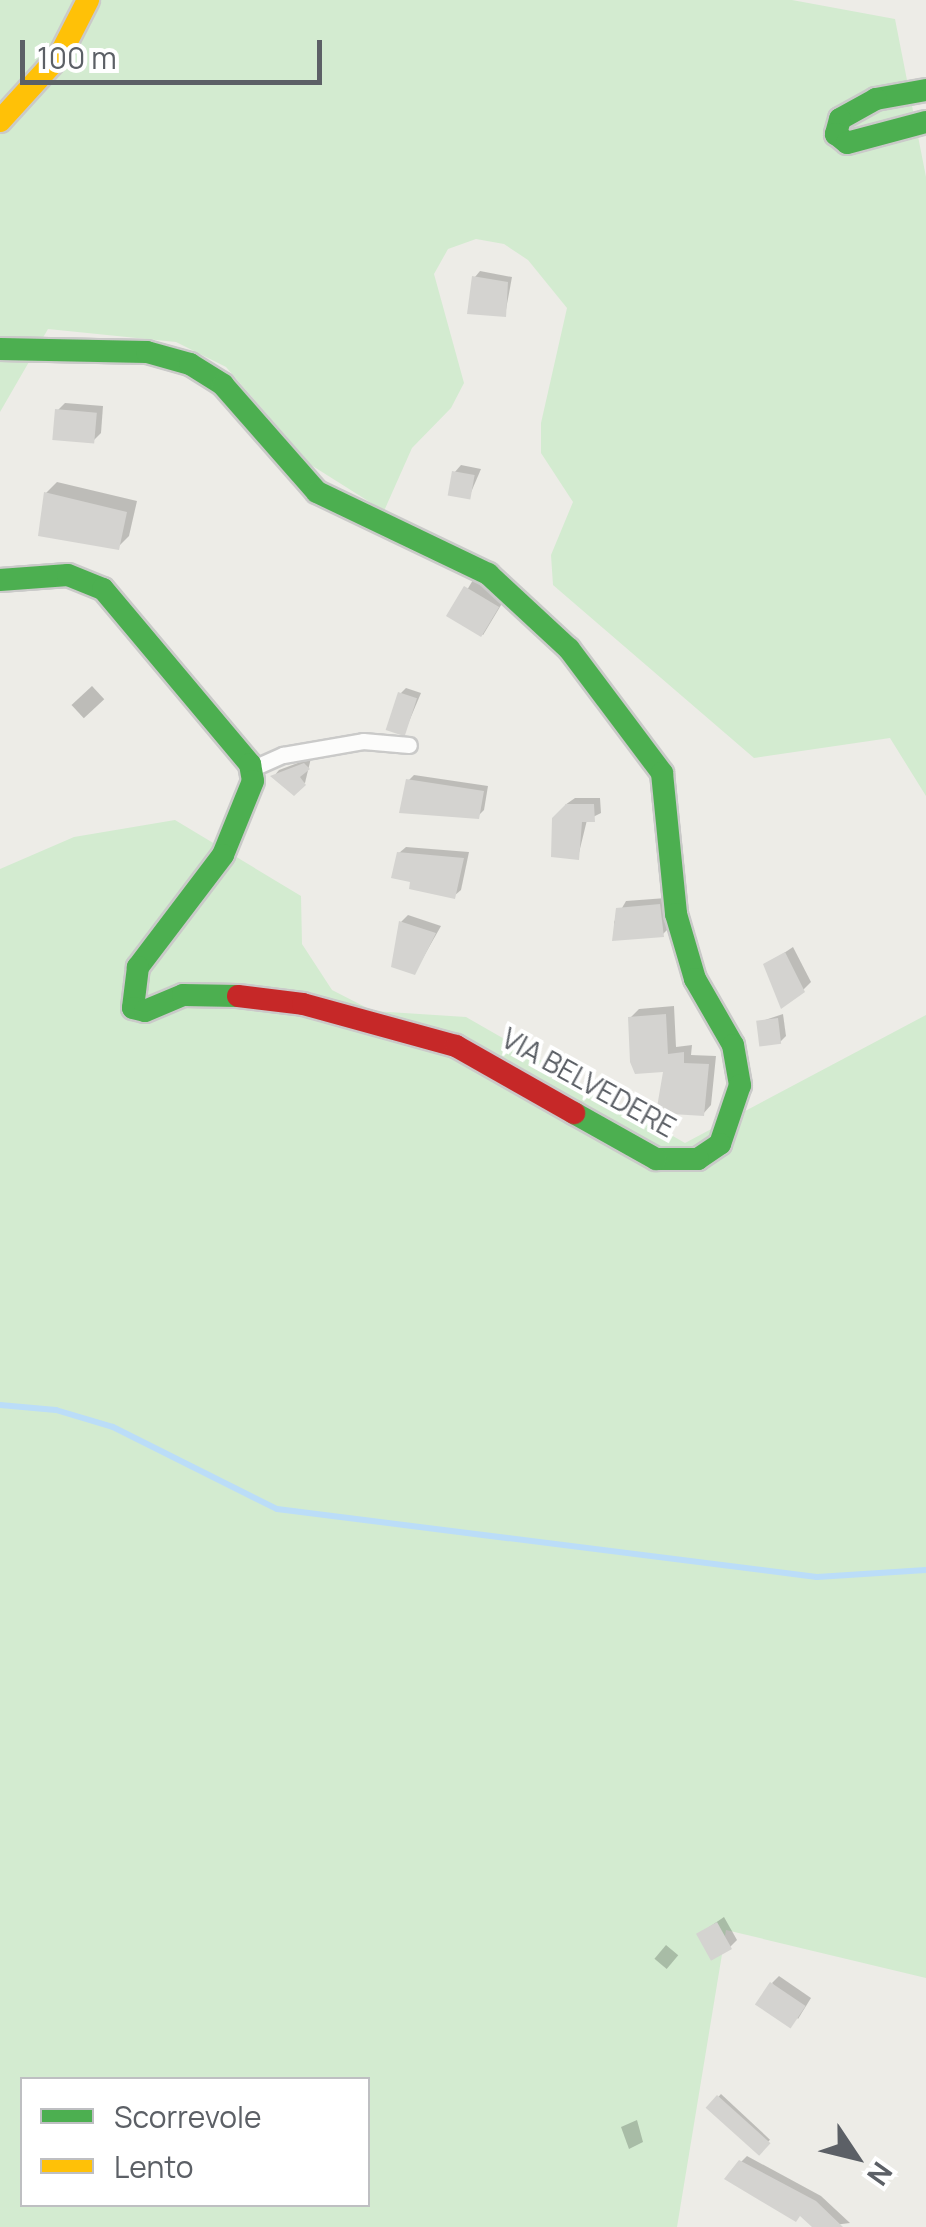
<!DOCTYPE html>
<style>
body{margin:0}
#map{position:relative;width:926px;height:2227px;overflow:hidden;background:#edece7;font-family:Manrope,sans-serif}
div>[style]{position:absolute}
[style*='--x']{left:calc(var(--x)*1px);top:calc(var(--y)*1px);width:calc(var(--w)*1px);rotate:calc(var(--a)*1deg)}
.green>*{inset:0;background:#d3ebd0}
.shadow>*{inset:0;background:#0003;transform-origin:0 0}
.stream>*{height:6px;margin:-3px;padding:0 3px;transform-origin:3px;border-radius:3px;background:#bbddf8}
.building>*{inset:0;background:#d4d3d0;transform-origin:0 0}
.roads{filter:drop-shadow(2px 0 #cacac9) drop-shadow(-2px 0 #cacac9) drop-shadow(0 2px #cacac9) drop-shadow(0 -2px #cacac9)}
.street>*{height:15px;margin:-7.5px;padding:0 7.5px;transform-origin:7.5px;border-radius:7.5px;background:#fcfcfb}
.fast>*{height:22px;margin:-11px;padding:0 11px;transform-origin:11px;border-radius:11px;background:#4caf50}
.slow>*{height:22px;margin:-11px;padding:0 11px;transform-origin:11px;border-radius:11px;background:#ffc107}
.jam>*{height:22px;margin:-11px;padding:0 11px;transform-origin:11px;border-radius:11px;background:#c62828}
span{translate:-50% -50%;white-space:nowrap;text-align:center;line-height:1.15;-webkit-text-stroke:8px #fff;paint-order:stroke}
.street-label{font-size:28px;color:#5c6066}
.legend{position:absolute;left:20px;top:2077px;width:350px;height:130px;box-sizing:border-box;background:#fff;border:2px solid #bebfc2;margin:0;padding:12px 18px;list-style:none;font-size:30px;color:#5c6066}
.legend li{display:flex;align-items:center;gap:20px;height:50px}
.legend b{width:50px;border:2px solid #bebfc2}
.north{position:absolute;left:806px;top:2107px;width:100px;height:100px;-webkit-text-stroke:8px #fff;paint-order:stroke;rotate:125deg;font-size:28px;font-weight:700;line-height:40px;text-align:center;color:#5c6066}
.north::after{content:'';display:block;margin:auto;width:35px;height:45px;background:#5c6066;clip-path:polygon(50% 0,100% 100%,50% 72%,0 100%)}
.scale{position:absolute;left:20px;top:40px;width:302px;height:45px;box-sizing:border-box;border:5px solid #5c6066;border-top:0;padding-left:12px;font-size:30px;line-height:35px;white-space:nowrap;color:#5c6066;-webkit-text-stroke:8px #fff;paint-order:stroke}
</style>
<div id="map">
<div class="green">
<i style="clip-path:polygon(0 0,792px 0,895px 19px,926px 177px,926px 796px,890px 738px,754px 758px,553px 585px,551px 555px,573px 502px,541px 453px,541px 423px,567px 308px,528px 260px,504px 244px,476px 239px,448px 249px,434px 274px,464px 383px,451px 408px,412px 448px,384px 511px,311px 465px,226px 367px,176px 342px,48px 329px,0 412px)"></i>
<i style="clip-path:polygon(evenodd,175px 820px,301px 896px,302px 944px,332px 990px,373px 1011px,466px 1017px,685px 1143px,926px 1015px,926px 1978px,726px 1930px,677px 2227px,0 2227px,0 869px,74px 837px,175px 820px,22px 2080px,368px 2080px,368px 2204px,22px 2204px,22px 2080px)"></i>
</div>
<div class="shadow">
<i style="clip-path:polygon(480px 271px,512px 277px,505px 315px,475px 277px)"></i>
<i style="clip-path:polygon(65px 403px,103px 406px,101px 433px,94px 440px,58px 410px)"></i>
<i style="clip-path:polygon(461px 465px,481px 469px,469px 497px,454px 473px)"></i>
<i style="clip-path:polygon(57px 482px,137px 501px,129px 536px,118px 547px,46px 493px)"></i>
<i style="left:473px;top:580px;width:37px;height:42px;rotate:31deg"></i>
<i style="left:92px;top:686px;width:18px;height:28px;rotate:47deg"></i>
<i style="clip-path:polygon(406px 688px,421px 693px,405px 731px,400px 694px)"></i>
<i style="clip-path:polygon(311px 758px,305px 783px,274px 776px,279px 770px)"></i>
<i style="clip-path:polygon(414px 775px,488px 786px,484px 810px,478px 816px,409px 780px)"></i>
<i style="clip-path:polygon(575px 798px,600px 798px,601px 813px,587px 820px,578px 857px,565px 805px)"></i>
<i style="clip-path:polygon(406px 847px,469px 852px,461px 890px,454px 896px,413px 880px,399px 853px)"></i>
<i style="clip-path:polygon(666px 898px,670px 927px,663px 934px,615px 938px,614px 922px,626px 901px)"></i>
<i style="clip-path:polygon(408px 915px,441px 926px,415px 972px,401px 922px)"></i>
<i style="clip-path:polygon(793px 947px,811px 982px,803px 990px,766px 965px)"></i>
<i style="clip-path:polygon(674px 1006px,676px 1047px,692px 1045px,691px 1055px,716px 1056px,711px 1105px,703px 1114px,630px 1018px,639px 1009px)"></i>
<i style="clip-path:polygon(783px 1014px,786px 1036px,780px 1042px,759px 1022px)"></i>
<i style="clip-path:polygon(724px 1917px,737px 1940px,730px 1947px,699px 1934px)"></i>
<i style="left:666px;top:1945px;width:16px;height:18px;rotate:40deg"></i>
<i style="clip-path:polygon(779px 1976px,811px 1998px,798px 2019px,772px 1983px)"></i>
<i style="left:721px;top:2094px;width:67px;height:18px;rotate:43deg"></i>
<i style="clip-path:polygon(637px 2120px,643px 2142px,629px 2149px,621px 2127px)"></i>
<i style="clip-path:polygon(747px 2156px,821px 2196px,850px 2223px,818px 2227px,741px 2162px)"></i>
</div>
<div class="stream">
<i style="--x:0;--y:1405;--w:56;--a:5.1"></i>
<i style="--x:56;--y:1410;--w:59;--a:16.6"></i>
<i style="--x:113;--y:1427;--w:183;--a:26.6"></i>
<i style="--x:277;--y:1509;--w:544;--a:7.18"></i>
<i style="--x:817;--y:1577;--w:109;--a:-3.7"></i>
</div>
<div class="building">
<i style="clip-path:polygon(472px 276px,508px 282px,506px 317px,467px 314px)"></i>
<i style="left:55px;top:409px;width:42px;height:31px;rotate:5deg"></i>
<i style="left:452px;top:471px;width:23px;height:25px;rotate:10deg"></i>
<i style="clip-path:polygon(44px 492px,127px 512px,119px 550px,38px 536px)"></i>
<i style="left:464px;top:586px;width:41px;height:35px;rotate:31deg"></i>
<i style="left:398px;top:692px;width:20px;height:40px;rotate:18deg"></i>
<i style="clip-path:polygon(304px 763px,310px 769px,300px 777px,306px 785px,294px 796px,270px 776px)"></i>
<i style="clip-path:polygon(406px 779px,484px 791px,479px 819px,399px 813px)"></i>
<i style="clip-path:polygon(566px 804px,594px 804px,595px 822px,582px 822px,579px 860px,551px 857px,552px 818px)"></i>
<i style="clip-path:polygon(397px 852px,464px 858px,455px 899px,409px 889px,410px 882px,391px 878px)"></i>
<i style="clip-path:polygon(660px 904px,664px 937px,612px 941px,616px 908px)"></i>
<i style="clip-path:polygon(399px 921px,436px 933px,415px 975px,391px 967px)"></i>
<i style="clip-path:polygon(785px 952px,805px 992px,781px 1009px,763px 964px)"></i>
<i style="clip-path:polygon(666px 1014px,668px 1054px,684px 1052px,684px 1063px,709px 1064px,704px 1116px,656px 1113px,663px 1072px,635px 1074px,630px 1062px,628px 1017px)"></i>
<i style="left:778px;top:1018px;width:26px;height:22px;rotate:83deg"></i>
<i style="left:717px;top:1922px;width:31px;height:24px;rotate:61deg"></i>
<i style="left:770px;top:1982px;width:43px;height:27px;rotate:34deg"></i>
<i style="left:717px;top:2095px;width:72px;height:17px;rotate:42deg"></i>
<i style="clip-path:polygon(739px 2160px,816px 2201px,843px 2227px,812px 2227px,800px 2216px,796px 2222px,724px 2179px)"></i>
</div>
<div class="roads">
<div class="street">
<i style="--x:251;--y:769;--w:35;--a:-24"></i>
<i style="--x:283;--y:755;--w:81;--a:-9.9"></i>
<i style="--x:363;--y:741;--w:46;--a:5"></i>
</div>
<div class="fast">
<i style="--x:926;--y:90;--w:51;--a:169.8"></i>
<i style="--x:876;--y:99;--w:41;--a:150.9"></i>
<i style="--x:840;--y:119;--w:16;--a:105"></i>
<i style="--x:836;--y:134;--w:14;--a:39"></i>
<i style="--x:847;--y:143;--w:82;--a:-14.9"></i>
<i style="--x:0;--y:349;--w:147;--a:1.2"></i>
<i style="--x:147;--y:352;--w:45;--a:15.6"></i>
<i style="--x:190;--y:364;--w:39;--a:32"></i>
<i style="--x:223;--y:385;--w:142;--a:48.7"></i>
<i style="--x:317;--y:492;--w:190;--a:25.6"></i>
<i style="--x:488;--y:574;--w:110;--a:42.8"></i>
<i style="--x:569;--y:649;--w:155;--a:53.1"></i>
<i style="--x:662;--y:773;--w:142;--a:84.3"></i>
<i style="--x:676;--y:914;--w:68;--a:73.7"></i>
<i style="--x:695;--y:979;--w:76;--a:60.1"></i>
<i style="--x:733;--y:1045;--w:41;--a:80.1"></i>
<i style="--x:740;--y:1085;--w:62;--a:108.7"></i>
<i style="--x:720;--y:1144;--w:27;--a:146"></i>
<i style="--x:698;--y:1159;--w:42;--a:180"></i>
<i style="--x:656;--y:1159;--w:94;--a:-150.7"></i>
<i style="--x:0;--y:580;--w:68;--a:-4.2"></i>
<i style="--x:68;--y:575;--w:38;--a:22"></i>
<i style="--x:103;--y:589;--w:229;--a:50"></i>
<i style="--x:250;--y:764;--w:17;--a:80"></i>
<i style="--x:253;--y:781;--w:80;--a:112.1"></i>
<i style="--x:223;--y:855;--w:141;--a:127.2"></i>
<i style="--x:138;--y:967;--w:41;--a:97"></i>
<i style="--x:133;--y:1008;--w:12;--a:14"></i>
<i style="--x:145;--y:1011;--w:41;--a:-22.8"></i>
<i style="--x:183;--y:995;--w:55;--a:1"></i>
</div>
<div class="slow">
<i style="--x:0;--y:121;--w:89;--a:-47.7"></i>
<i style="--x:60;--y:55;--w:62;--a:-63"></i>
</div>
<div class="jam">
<i style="--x:238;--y:996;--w:65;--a:7"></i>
<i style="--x:303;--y:1004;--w:159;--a:15.4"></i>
<i style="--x:456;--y:1046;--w:136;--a:29.6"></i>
</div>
</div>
<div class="street-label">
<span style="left:589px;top:1082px;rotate:29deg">VIA BELVEDERE</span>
</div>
<ul class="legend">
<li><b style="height:12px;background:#4caf50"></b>Scorrevole</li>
<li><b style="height:12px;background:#ffc107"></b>Lento</li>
</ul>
<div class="north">N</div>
<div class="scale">100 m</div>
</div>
